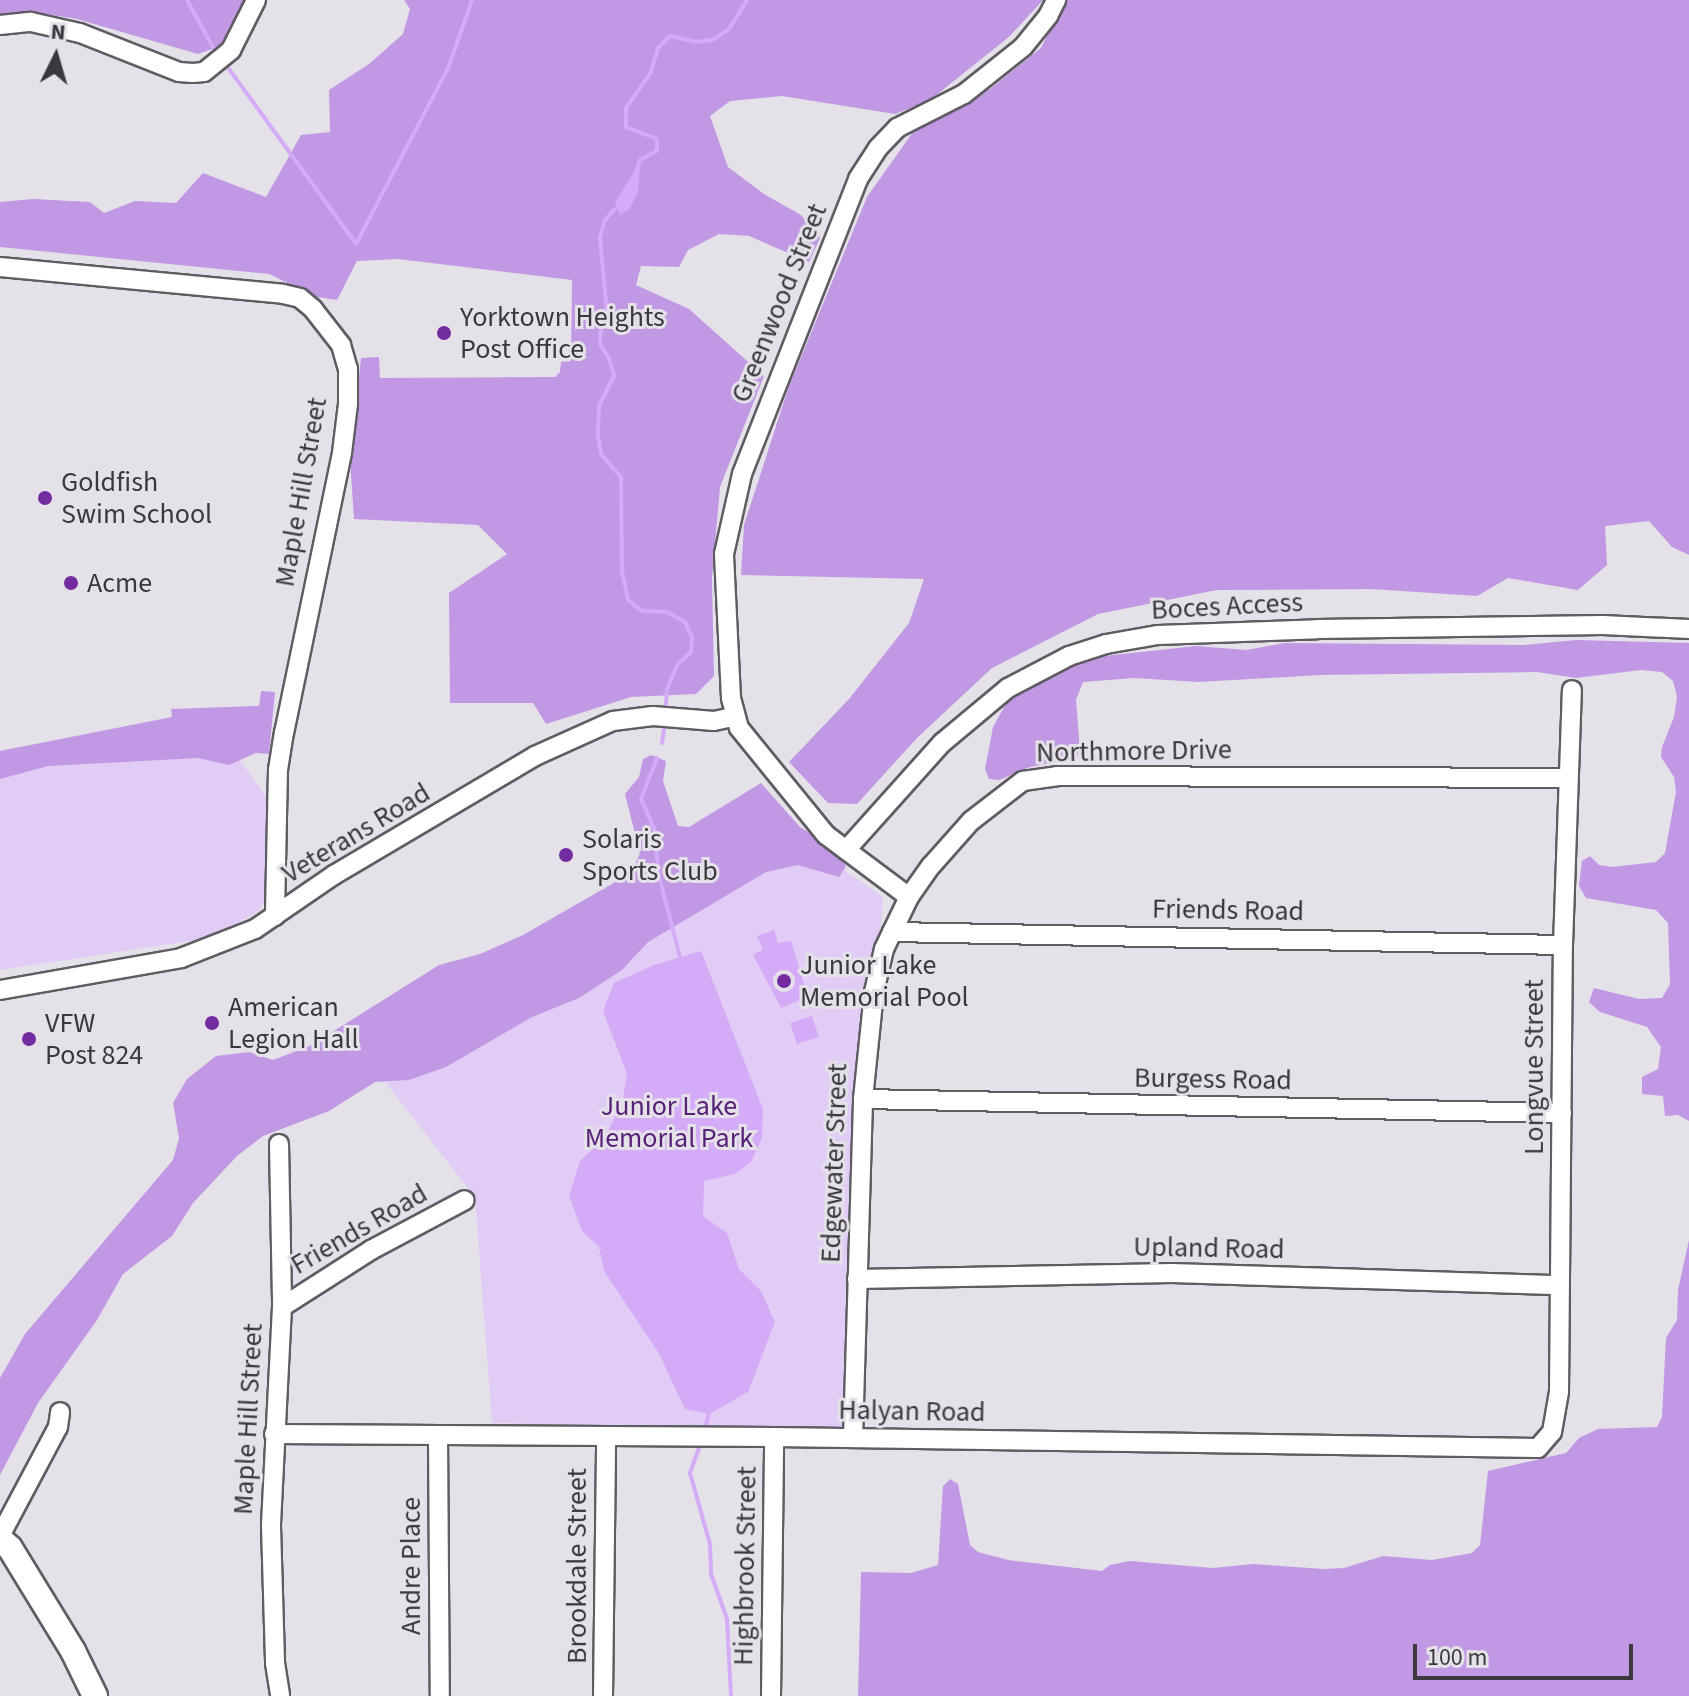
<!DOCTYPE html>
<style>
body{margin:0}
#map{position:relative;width:1689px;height:1696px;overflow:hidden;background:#e5e1e9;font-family:"Source Sans 3",sans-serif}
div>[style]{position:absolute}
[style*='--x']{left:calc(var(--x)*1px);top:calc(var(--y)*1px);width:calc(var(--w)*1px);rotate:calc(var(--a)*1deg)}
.green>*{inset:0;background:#e1ccf5}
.forest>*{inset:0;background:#c098e3}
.water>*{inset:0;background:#d4abf7;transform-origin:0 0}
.stream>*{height:4px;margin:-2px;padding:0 2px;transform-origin:2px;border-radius:2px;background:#d4abf7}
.roads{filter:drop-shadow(2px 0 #5f5c63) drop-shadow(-2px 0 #5f5c63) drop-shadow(0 2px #5f5c63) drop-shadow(0 -2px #5f5c63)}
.street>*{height:18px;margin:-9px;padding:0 9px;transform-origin:9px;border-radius:9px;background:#fff}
.secondary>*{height:24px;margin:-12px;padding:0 12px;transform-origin:12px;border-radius:12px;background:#fff}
.dots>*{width:22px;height:22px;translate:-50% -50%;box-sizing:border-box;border:4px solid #e5e1e9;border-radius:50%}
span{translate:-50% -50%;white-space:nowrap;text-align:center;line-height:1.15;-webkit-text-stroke:6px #e5e1e9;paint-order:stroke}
.street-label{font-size:28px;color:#3a383c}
.poi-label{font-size:28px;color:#3a383c}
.left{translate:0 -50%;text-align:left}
.park-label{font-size:28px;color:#562279}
.north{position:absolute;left:16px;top:16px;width:80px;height:80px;-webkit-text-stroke:6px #e5e1e9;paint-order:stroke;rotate:5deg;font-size:22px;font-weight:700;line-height:32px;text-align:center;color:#3a383c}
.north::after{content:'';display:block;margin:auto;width:28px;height:36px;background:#3a383c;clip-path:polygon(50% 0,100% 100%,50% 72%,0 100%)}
.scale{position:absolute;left:1413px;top:1644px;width:220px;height:36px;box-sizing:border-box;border:4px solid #3a383c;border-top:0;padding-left:10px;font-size:24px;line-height:28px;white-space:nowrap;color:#3a383c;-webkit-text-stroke:6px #e5e1e9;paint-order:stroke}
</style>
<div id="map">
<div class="green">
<i style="clip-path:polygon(230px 747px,276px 810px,275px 879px,260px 910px,229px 928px,203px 939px,0 970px,0 762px)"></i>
<i style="clip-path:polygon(793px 835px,883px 897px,842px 1430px,492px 1423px,475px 1197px,382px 1078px)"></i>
</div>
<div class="forest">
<i style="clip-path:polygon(0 0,247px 0,234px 28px,220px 46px,198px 54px,77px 19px,34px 12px,0 15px)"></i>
<i style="clip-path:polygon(404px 0,1043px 0,1009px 37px,930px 100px,895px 114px,782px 96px,730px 101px,710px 116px,728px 167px,764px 194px,801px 215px,820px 238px,809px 262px,749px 236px,719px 234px,688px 250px,679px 267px,641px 266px,636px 285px,689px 309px,764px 376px,720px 487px,712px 578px,714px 676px,696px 694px,631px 697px,546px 724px,533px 703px,450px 703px,449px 593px,507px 554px,478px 525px,354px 519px,350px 459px,361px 358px,379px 357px,380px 378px,555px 377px,560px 372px,561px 362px,571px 361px,572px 280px,398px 259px,357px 261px,337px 300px,317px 297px,269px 274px,0 247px,0 202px,33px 199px,90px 202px,104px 213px,135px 201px,176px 203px,203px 173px,266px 197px,301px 135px,330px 132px,329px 90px,369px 64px,403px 34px,410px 9px)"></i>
<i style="clip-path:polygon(1065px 0,1689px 0,1689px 555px,1672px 547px,1649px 521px,1605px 526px,1607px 565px,1578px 590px,1508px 578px,1477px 596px,1371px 589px,1217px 590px,1098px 614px,992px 668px,917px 738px,857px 804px,828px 803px,789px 762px,849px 699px,909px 623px,924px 579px,741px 575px,744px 525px,788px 389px,867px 197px,913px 132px,990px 89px,1041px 48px)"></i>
<i style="clip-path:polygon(1576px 640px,1689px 643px,1689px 1121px,1678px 1115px,1665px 1116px,1663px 1096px,1642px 1094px,1642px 1077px,1658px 1069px,1661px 1047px,1647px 1027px,1600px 1012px,1589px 1002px,1594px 988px,1639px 999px,1662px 998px,1670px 984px,1668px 923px,1656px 910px,1586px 898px,1579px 886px,1582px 861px,1590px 856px,1599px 865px,1613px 867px,1656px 862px,1665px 853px,1676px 792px,1674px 777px,1661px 757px,1662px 747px,1674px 717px,1677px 697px,1673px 681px,1662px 672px,1641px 670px,1576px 678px,1537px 672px,1320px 675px,1199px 682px,1134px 678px,1083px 682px,1076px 700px,1080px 750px,1076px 758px,1030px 767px,999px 780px,989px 779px,985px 769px,993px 727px,1008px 700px,1042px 677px,1086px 658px,1196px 646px,1246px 650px,1285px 643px,1525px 645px)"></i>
<i style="clip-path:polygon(261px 691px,275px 692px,269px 754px,256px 753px,229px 765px,198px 758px,48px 766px,0 779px,0 751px,172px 717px,171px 709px,259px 706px)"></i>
<i style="clip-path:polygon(651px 755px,666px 761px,663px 781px,678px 826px,689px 827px,761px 783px,800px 827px,831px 846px,846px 866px,839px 877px,798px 865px,766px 872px,648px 942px,622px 970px,579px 998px,532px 1017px,446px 1067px,409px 1080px,375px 1082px,329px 1111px,263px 1136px,237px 1156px,193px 1203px,172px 1236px,123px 1274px,97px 1320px,38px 1403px,0 1475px,0 1378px,25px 1334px,173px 1160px,179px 1138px,173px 1103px,187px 1079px,216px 1056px,249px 1052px,273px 1060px,310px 1046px,439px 965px,480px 954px,523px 935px,631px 873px,640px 853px,625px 794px,639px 777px,643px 759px)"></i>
<i style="clip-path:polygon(1689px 1240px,1689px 1696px,858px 1696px,861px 1572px,911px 1573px,938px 1565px,943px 1486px,950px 1479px,958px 1484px,970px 1545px,978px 1552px,1008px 1560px,1102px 1571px,1110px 1565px,1130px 1561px,1213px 1568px,1253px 1564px,1324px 1569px,1344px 1568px,1383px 1556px,1432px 1560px,1472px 1553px,1480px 1545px,1488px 1471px,1566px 1453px,1579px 1438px,1598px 1429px,1657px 1427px,1662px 1417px,1666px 1338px,1677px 1320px,1678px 1290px)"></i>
</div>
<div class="water">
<i style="clip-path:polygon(640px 168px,638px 193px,630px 208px,620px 215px,615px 202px,636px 169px)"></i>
<i style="clip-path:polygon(774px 930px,778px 943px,791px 941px,808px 997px,781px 1008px,753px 955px,763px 949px,757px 936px)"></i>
<i style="clip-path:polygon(701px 951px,763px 1109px,762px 1138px,751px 1162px,735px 1174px,704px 1181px,703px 1216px,727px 1233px,739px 1269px,761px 1291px,775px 1322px,748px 1392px,709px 1414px,685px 1409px,658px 1352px,604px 1271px,599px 1247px,582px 1231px,569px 1196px,580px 1161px,606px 1136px,623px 1099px,627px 1074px,603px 1011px,614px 983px,654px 965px)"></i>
<i style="left:812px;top:1016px;width:22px;height:23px;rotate:72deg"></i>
</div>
<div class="stream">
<i style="--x:187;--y:0;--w:56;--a:61.1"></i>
<i style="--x:229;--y:69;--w:216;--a:54"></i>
<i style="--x:356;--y:244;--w:201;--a:-62.4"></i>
<i style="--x:449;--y:66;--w:70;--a:-70.8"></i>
<i style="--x:637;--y:169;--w:9;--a:-72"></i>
<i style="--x:640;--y:160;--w:19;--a:-28"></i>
<i style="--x:657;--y:151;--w:12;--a:-90"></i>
<i style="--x:657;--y:139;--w:33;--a:-159"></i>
<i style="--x:626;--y:127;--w:19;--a:-90"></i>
<i style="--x:626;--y:108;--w:44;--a:-55.2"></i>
<i style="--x:651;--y:72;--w:25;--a:-74"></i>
<i style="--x:658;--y:48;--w:17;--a:-45"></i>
<i style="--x:670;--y:36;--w:27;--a:13"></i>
<i style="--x:696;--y:42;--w:16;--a:-7"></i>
<i style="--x:712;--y:40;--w:20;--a:-33"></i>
<i style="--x:729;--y:29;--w:34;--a:-58"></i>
<i style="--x:615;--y:209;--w:15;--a:132"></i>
<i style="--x:605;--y:220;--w:19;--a:106"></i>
<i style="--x:600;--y:238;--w:75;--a:84.7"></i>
<i style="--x:607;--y:313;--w:16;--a:112"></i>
<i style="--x:601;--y:328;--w:16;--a:94"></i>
<i style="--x:600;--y:344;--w:17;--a:57"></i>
<i style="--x:609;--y:358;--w:19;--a:74"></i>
<i style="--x:614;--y:376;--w:34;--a:117"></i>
<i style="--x:599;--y:406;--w:29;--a:92"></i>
<i style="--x:598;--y:435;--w:19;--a:81"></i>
<i style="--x:601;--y:454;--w:30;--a:49"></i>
<i style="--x:621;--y:477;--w:94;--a:89.4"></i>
<i style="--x:622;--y:571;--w:30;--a:78"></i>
<i style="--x:628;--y:600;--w:18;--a:38"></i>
<i style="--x:642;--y:611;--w:25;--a:2"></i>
<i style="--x:667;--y:612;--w:21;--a:29"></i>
<i style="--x:685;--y:622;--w:17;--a:65"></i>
<i style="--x:692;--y:637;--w:15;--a:94"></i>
<i style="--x:691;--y:652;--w:18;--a:137"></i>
<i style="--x:678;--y:664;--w:27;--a:114"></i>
<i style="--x:667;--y:689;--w:16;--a:94"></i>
<i style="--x:662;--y:743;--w:14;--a:-82"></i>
<i style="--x:657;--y:758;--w:44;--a:111.3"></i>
<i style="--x:641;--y:799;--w:32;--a:66"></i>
<i style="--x:654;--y:828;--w:48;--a:84.1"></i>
<i style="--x:659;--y:876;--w:84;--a:75.5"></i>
<i style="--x:706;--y:1424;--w:10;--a:-73"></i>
<i style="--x:699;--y:1448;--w:27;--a:110"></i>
<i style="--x:690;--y:1473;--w:74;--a:74.3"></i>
<i style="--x:710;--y:1544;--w:30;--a:88"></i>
<i style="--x:711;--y:1574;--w:48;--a:70.4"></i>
<i style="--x:727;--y:1619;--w:77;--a:87"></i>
</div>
<div class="roads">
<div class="street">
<i style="--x:0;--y:25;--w:31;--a:-6"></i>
<i style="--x:31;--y:22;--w:50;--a:12.7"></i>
<i style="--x:80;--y:33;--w:106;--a:21.5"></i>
<i style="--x:179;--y:72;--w:14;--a:4"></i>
<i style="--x:193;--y:73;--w:11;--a:-5"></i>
<i style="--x:204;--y:72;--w:35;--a:-39"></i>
<i style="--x:231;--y:50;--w:56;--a:-63.4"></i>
<i style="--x:0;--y:267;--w:284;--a:5.4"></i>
<i style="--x:283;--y:294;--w:17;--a:13"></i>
<i style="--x:300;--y:298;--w:17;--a:40"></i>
<i style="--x:313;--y:309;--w:46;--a:52.1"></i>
<i style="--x:341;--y:345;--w:25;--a:74"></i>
<i style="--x:348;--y:369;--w:35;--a:90"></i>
<i style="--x:348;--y:404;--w:49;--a:97"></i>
<i style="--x:342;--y:453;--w:285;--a:101.7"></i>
<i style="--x:284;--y:732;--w:37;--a:99"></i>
<i style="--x:278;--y:769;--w:147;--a:91.2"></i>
<i style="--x:846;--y:850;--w:144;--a:-48.1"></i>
<i style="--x:942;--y:743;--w:86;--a:-39.8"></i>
<i style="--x:1008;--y:688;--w:69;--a:-27.7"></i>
<i style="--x:1069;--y:656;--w:39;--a:-18"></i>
<i style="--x:1106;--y:644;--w:53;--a:-9.8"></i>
<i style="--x:1158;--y:635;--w:160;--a:-2.1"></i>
<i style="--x:1318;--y:629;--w:285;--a:-0.8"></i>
<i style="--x:1603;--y:625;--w:86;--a:2.7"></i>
<i style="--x:909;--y:897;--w:104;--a:-143.2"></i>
<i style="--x:826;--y:835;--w:138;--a:-129.1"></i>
<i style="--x:739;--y:728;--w:31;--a:-105"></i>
<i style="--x:731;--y:698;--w:144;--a:-92.8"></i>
<i style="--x:724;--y:554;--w:82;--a:-77.3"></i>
<i style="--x:742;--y:474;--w:317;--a:-68.5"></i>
<i style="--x:858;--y:179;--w:37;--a:-57"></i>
<i style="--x:878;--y:148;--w:28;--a:-46"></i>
<i style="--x:897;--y:128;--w:75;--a:-26.9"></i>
<i style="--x:964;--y:94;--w:75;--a:-38.5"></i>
<i style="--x:1023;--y:47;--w:40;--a:-51"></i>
<i style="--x:1048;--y:16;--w:18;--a:-63"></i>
<i style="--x:892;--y:932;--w:671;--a:1.11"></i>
<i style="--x:0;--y:990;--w:184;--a:-10"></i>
<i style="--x:181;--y:958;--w:79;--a:-21.4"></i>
<i style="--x:255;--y:929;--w:96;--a:-34.4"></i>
<i style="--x:334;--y:875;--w:234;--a:-30.6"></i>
<i style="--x:535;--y:756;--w:85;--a:-24.2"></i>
<i style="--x:613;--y:721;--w:40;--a:-7.1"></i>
<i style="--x:653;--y:716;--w:61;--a:4.7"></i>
<i style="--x:714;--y:721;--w:19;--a:-12"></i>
<i style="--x:863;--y:1099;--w:699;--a:1.15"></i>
<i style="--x:279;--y:1144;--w:163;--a:88.9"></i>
<i style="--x:282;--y:1307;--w:219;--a:92.9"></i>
<i style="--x:271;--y:1526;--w:137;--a:88.3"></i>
<i style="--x:275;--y:1663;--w:33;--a:81"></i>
<i style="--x:857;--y:1279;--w:315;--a:-1.1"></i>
<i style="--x:1172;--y:1273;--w:388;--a:1.8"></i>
<i style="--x:282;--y:1307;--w:106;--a:-32.6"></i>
<i style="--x:371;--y:1250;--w:106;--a:-28"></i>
<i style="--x:274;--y:1434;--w:500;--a:0.34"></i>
<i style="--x:774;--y:1437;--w:764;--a:0.82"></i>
<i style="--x:1538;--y:1448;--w:21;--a:-49"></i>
<i style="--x:1552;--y:1432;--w:41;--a:-80.1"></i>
<i style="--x:1559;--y:1392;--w:447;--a:-89.5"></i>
<i style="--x:1563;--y:945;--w:255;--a:-88"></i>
<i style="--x:438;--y:1435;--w:261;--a:89.6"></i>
<i style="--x:853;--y:1438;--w:339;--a:-88.3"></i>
<i style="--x:863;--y:1099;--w:108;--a:-84.1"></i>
<i style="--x:874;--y:992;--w:44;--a:-76.9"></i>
<i style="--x:884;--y:949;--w:58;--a:-64.3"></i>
<i style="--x:909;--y:897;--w:38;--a:-55"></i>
<i style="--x:931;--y:866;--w:60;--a:-48.4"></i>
<i style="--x:971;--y:821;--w:66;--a:-37.6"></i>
<i style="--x:1023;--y:781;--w:34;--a:-8"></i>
<i style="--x:1057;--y:776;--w:511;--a:0.22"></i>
<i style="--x:0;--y:1536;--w:123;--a:-62"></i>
<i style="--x:58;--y:1427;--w:15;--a:-82"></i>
<i style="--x:603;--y:1696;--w:260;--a:-89.3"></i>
<i style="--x:771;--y:1696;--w:259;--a:-89.3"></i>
</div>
<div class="secondary">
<i style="--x:0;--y:1539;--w:13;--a:42"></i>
<i style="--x:10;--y:1548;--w:121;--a:58.5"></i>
<i style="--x:73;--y:1651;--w:50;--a:63.9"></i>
</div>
</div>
<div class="dots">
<i style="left:444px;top:333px;background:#722ca0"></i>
<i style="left:45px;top:498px;background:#722ca0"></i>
<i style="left:71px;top:583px;background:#722ca0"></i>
<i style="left:566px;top:855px;background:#722ca0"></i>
<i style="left:784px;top:981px;background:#722ca0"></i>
<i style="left:212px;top:1023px;background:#722ca0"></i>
<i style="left:29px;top:1039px;background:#722ca0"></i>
</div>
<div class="street-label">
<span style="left:779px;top:303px;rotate:-68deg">Greenwood Street</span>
<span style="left:301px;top:492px;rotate:-80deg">Maple Hill Street</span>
<span style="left:1227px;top:606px;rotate:-3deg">Boces Access</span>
<span style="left:1134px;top:751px;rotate:-1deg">Northmore Drive</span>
<span style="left:356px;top:833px;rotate:-31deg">Veterans Road</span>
<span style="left:1228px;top:910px;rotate:1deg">Friends Road</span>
<span style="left:1534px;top:1067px;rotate:-90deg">Longvue Street</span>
<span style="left:1213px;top:1079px;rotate:1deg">Burgess Road</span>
<span style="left:834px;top:1163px;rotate:-88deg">Edgewater Street</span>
<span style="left:359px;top:1229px;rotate:-30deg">Friends Road</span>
<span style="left:1209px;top:1248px;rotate:1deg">Upland Road</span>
<span style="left:912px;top:1411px;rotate:1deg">Halyan Road</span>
<span style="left:248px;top:1419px;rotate:-87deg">Maple Hill Street</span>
<span style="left:411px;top:1566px;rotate:-90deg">Andre Place</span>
<span style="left:577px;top:1566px;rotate:-90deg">Brookdale Street</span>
<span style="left:745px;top:1566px;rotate:-89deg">Highbrook Street</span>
</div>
<div class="poi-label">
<span class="left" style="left:460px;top:333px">Yorktown Heights<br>Post Office</span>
<span class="left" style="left:61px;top:498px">Goldfish<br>Swim School</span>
<span class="left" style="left:87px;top:583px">Acme</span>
<span class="left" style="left:582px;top:855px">Solaris<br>Sports Club</span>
<span class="left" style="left:800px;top:981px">Junior Lake<br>Memorial Pool</span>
<span class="left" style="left:228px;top:1023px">American<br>Legion Hall</span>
<span class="left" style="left:45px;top:1039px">VFW<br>Post 824</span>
</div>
<div class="park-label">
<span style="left:669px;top:1122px">Junior Lake<br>Memorial Park</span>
</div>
<div class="north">N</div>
<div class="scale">100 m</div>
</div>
